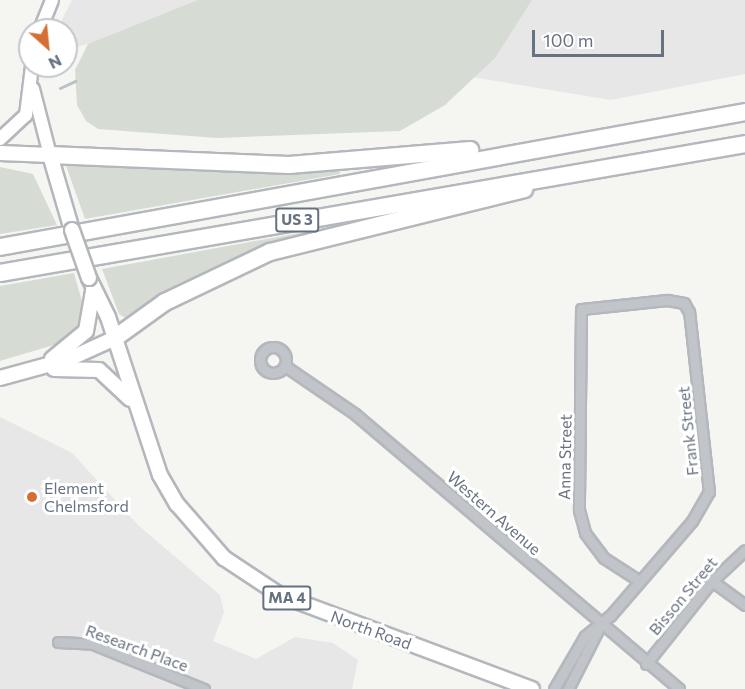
<!DOCTYPE html>
<style>
body{margin:0}
#map{position:relative;width:745px;height:689px;overflow:hidden;background:#f5f6f2;font-family:Commissioner,sans-serif}
div>[style]{position:absolute}
[style*='--x']{left:calc(var(--x)*1px);top:calc(var(--y)*1px);width:calc(var(--w)*1px);rotate:calc(var(--a)*1deg)}
.built>*{inset:0;background:#e6e7e6}
.green>*{inset:0;background:#d6dcd4}
.stream>*{height:3px;margin:-1.5px;padding:0 1.5px;transform-origin:1.5px;border-radius:1.5px;background:#b9c2c7}
.roads{filter:drop-shadow(2px 0 #b4b7bc) drop-shadow(-2px 0 #b4b7bc) drop-shadow(0 2px #b4b7bc) drop-shadow(0 -2px #b4b7bc)}
.minor>*{height:9px;margin:-4.5px;padding:0 4.5px;transform-origin:4.5px;border-radius:4.5px;background:#c1c4c8}
.minor>.ring{margin:-4.5px;padding:0;box-sizing:content-box;background:none;border:9px solid #c1c4c8;border-radius:50%}
.secondary>*{height:12px;margin:-6px;padding:0 6px;transform-origin:6px;border-radius:6px;background:#fff}
.primary>*{height:14px;margin:-7px;padding:0 7px;transform-origin:7px;border-radius:7px;background:#fff}
.motorway>*{height:16px;margin:-8px;padding:0 8px;transform-origin:8px;border-radius:8px;background:#fff}
.bridges{filter:drop-shadow(2px 0 #b3b6ba) drop-shadow(-2px 0 #b3b6ba) drop-shadow(0 2px #b3b6ba) drop-shadow(0 -2px #b3b6ba)}
.primary-bridge>*{height:14px;margin:-7px;padding:0 7px;transform-origin:7px;border-radius:7px;background:#fff}
.dots>*{width:16px;height:16px;translate:-50% -50%;box-sizing:border-box;border:3px solid #fff;border-radius:50%}
span{translate:-50% -50%;white-space:nowrap;text-align:center;line-height:1.15;-webkit-text-stroke:6px #fff;paint-order:stroke}
.shield-label span{padding:2px 4px;background:#fff;border:2px solid;border-radius:4px;-webkit-text-stroke-width:0}
.shield-label{font-size:15px;color:#677281;font-weight:700}
.street-label{font-size:16px;color:#677281}
.poi-label{font-size:16px;color:#677281}
.left{translate:0 -50%;text-align:left}
.north{position:absolute;left:18px;top:18px;width:60px;height:60px;box-sizing:border-box;background:#fff;border:2px solid #c2c7cd;border-radius:50%;rotate:153deg;font-size:16px;font-weight:700;line-height:24px;text-align:center;color:#677281}
.north::after{content:'';display:block;margin:auto;width:21px;height:27px;background:#d56e33;clip-path:polygon(50% 0,100% 100%,50% 72%,0 100%)}
.scale{position:absolute;left:532px;top:30px;width:132px;height:27px;box-sizing:border-box;border:3px solid #677281;border-top:0;padding-left:8px;font-size:18px;line-height:21px;white-space:nowrap;color:#677281;-webkit-text-stroke:4px #fff;paint-order:stroke}
</style>
<div id="map">
<div class="built">
<i style="clip-path:polygon(72px 0,745px 0,745px 74px,611px 100px,159px 25px,73px 48px,62px 20px)"></i>
<i style="clip-path:polygon(0 417px,72px 453px,138px 525px,220px 595px,224px 612px,213px 641px,256px 659px,295px 637px,333px 643px,358px 660px,352px 689px,0 689px)"></i>
</div>
<div class="green">
<i style="clip-path:polygon(198px 0,532px 0,495px 58px,445px 105px,400px 131px,217px 138px,98px 129px,86px 121px,77px 105px,75px 70px,88px 44px)"></i>
<i style="clip-path:polygon(65px 163px,340px 170px,340px 174px,85px 219px)"></i>
<i style="clip-path:polygon(0 167px,33px 174px,57px 225px,0 234px)"></i>
<i style="clip-path:polygon(403px 214px,246px 253px,127px 319px,119px 314px,102px 269px)"></i>
<i style="clip-path:polygon(74px 273px,85px 312px,80px 327px,67px 341px,0 361px,0 286px)"></i>
</div>
<div class="stream">
<i style="--x:60;--y:88;--w:17;--a:-25"></i>
</div>
<div class="roads">
<div class="minor">
<i class="ring" style="left:260px;top:347px;width:17px;height:17px"></i>
<i style="--x:285;--y:366;--w:85;--a:34.4"></i>
<i style="--x:355;--y:414;--w:425;--a:40.3"></i>
<i style="--x:712;--y:581;--w:41;--a:36"></i>
<i style="--x:58;--y:642;--w:35;--a:3"></i>
<i style="--x:93;--y:644;--w:120;--a:22.1"></i>
<i style="--x:646;--y:664;--w:106;--a:-51.5"></i>
<i style="--x:712;--y:581;--w:45;--a:-43.2"></i>
<i style="--x:554;--y:689;--w:61;--a:-59.7"></i>
<i style="--x:585;--y:636;--w:32;--a:-39"></i>
<i style="--x:610;--y:616;--w:125;--a:-49.2"></i>
<i style="--x:692;--y:521;--w:34;--a:-60"></i>
<i style="--x:709;--y:492;--w:181;--a:-96.3"></i>
<i style="--x:689;--y:312;--w:10;--a:-119"></i>
<i style="--x:684;--y:303;--w:17;--a:-170"></i>
<i style="--x:667;--y:300;--w:86;--a:174"></i>
<i style="--x:581;--y:309;--w:201;--a:90.6"></i>
<i style="--x:579;--y:510;--w:24;--a:75"></i>
<i style="--x:585;--y:533;--w:31;--a:53"></i>
<i style="--x:604;--y:558;--w:40;--a:32.9"></i>
<i style="--x:568;--y:689;--w:71;--a:-63.1"></i>
</div>
<div class="secondary">
<i style="--x:40;--y:30;--w:32;--a:-68"></i>
<i style="--x:33;--y:89;--w:68;--a:75.6"></i>
<i style="--x:0;--y:139;--w:35;--a:-43"></i>
<i style="--x:26;--y:115;--w:49;--a:-83"></i>
</div>
<div class="primary">
<i style="--x:0;--y:153;--w:50;--a:2.3"></i>
<i style="--x:50;--y:155;--w:78;--a:73.7"></i>
<i style="--x:89;--y:278;--w:43;--a:64"></i>
<i style="--x:108;--y:317;--w:166;--a:71.8"></i>
<i style="--x:160;--y:475;--w:34;--a:60"></i>
<i style="--x:177;--y:504;--w:72;--a:49"></i>
<i style="--x:224;--y:558;--w:67;--a:33.5"></i>
<i style="--x:280;--y:595;--w:269;--a:20.5"></i>
<i style="--x:52;--y:359;--w:44;--a:-39.5"></i>
<i style="--x:86;--y:331;--w:41;--a:-80.1"></i>
<i style="--x:54;--y:369;--w:45;--a:1.3"></i>
<i style="--x:99;--y:370;--w:42;--a:43.1"></i>
<i style="--x:0;--y:378;--w:72;--a:-15.4"></i>
<i style="--x:69;--y:359;--w:51;--a:-24.5"></i>
</div>
<div class="motorway">
<i style="--x:50;--y:155;--w:239;--a:2.4"></i>
<i style="--x:289;--y:165;--w:182;--a:-4.7"></i>
<i style="--x:0;--y:247;--w:757;--a:-10.27"></i>
<i style="--x:0;--y:273;--w:756;--a:-9.82"></i>
<i style="--x:115;--y:338;--w:62;--a:-35.8"></i>
<i style="--x:165;--y:302;--w:116;--a:-25.5"></i>
<i style="--x:270;--y:252;--w:262;--a:-13.9"></i>
</div>
</div>
<div class="bridges">
<div class="primary-bridge">
<i style="--x:72;--y:230;--w:51;--a:70.5"></i>
</div>
</div>
<div class="dots">
<i style="left:32px;top:497px;background:#d56e33"></i>
</div>
<div class="shield-label">
<span style="left:297px;top:220px">US 3</span>
<span style="left:287px;top:598px">MA 4</span>
</div>
<div class="street-label">
<span style="left:688px;top:431px;rotate:-96deg">Frank Street</span>
<span style="left:565px;top:457px;rotate:-89deg">Anna Street</span>
<span style="left:494px;top:513px;rotate:41deg">Western Avenue</span>
<span style="left:683px;top:596px;rotate:-50deg">Bisson Street</span>
<span style="left:371px;top:630px;rotate:20deg">North Road</span>
<span style="left:137px;top:648px;rotate:20deg">Research Place</span>
</div>
<div class="poi-label">
<span class="left" style="left:44px;top:497px">Element<br>Chelmsford</span>
</div>
<div class="north">N</div>
<div class="scale">100 m</div>
</div>
